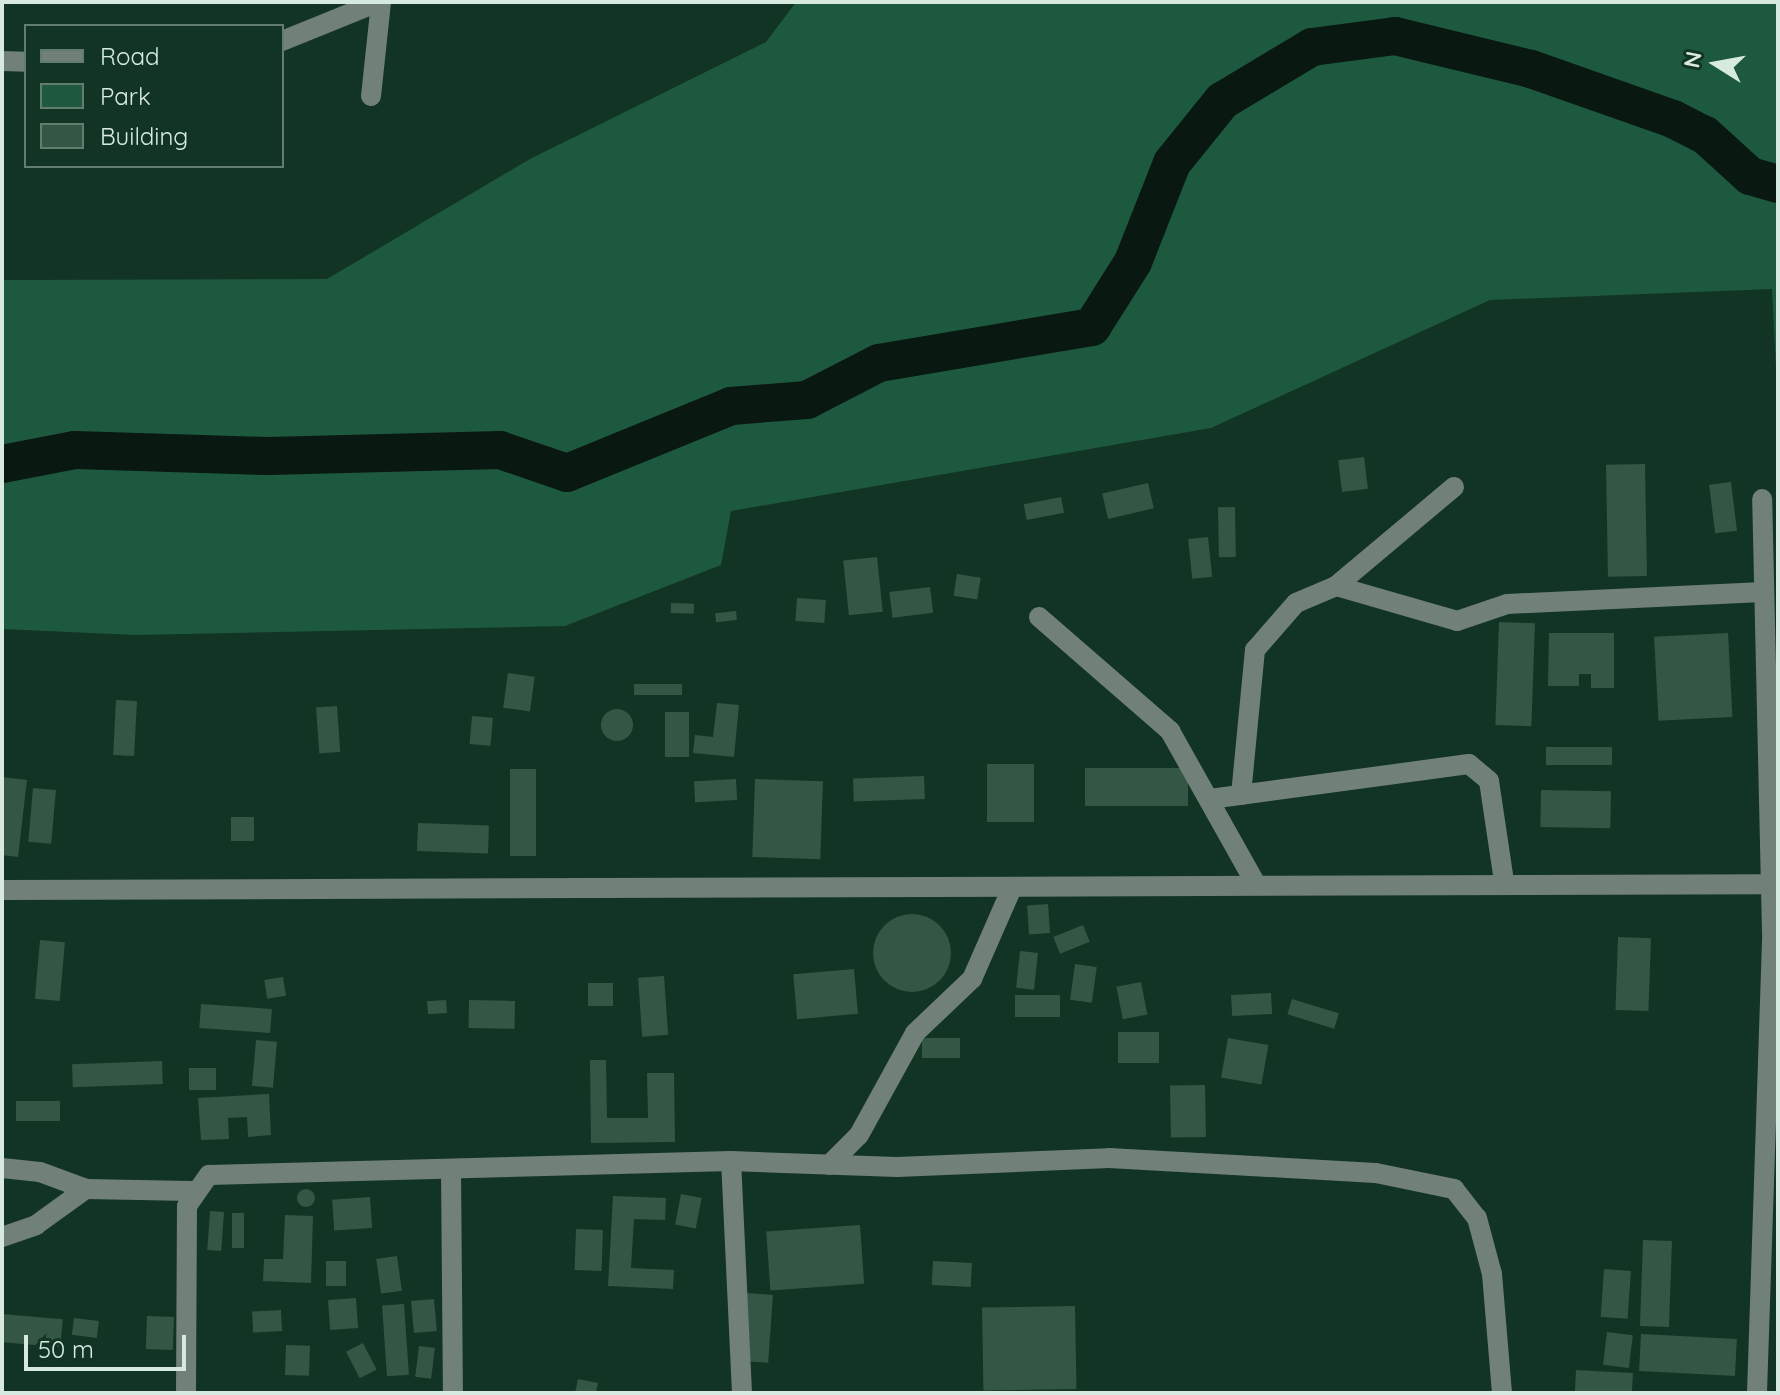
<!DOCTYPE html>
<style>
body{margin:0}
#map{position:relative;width:1780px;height:1395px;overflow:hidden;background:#113425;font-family:Quicksand,sans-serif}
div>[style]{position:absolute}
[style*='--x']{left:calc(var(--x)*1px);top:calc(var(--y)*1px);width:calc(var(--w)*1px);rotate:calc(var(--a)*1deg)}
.green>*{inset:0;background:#1d593f}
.river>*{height:38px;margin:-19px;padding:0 19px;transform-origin:19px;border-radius:19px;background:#091811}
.building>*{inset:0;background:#345645;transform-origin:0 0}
.round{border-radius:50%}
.minor>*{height:20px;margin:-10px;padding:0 10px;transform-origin:10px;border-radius:10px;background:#718078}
span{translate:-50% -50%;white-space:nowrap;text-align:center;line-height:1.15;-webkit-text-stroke:7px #113425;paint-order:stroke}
.frame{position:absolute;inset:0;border:4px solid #d7eadf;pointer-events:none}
.legend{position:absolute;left:24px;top:24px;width:260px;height:144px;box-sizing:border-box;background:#113425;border:2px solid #607d6f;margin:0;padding:10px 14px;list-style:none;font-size:24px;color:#d7eadf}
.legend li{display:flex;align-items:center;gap:16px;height:40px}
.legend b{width:40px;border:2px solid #607d6f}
.north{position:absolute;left:1676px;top:24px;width:80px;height:80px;-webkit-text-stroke:6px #113425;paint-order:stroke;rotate:281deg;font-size:22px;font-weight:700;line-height:32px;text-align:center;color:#d7eadf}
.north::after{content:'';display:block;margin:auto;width:28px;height:36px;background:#d7eadf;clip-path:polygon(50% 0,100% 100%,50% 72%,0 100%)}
.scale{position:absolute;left:24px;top:1335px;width:162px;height:36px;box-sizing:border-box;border:4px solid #d7eadf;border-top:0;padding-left:10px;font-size:24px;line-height:28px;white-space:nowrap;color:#d7eadf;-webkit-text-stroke:6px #113425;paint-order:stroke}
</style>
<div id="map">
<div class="green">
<i style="clip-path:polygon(796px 2px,1778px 2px,1778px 409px,1772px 289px,1490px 300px,1211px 428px,731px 511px,721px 565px,565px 626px,135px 635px,2px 629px,2px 280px,327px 279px,530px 159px,766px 42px)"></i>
</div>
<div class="river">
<i style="--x:2;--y:464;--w:74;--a:-10.9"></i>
<i style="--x:75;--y:450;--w:194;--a:1.8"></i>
<i style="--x:269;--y:456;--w:231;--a:-1.5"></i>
<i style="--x:500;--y:450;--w:71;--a:18.9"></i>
<i style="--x:567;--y:473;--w:177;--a:-22.2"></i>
<i style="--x:731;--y:406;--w:76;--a:-4.5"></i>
<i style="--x:807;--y:400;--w:81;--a:-27.2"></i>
<i style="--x:879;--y:363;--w:216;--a:-9.6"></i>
<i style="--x:1092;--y:327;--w:77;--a:-57.8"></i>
<i style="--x:1133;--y:262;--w:106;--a:-68.5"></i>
<i style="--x:1172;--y:163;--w:80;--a:-51.1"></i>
<i style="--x:1222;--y:101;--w:105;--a:-31"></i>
<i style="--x:1312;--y:47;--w:84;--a:-7.5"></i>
<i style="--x:1395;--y:36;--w:140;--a:13.6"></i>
<i style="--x:1531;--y:69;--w:151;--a:19.4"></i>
<i style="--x:1673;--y:119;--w:36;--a:27"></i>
<i style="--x:1705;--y:135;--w:61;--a:42.3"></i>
<i style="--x:1750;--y:176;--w:29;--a:16"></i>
</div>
<div class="building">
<i style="left:1364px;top:457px;width:32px;height:26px;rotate:83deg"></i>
<i style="left:1645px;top:464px;width:112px;height:39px;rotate:89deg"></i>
<i style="left:1731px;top:482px;width:49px;height:22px;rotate:83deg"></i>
<i style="left:1148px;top:483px;width:26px;height:47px;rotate:77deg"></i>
<i style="left:1061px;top:497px;width:16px;height:38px;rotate:79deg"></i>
<i style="left:1235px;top:507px;width:50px;height:17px;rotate:89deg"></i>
<i style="left:1208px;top:537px;width:40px;height:20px;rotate:84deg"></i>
<i style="left:877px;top:557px;width:55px;height:34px;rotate:84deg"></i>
<i style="left:957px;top:574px;width:24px;height:22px;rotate:9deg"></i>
<i style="left:930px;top:587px;width:26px;height:41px;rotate:83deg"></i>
<i style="left:797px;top:598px;width:29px;height:23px;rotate:4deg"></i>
<i style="left:671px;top:603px;width:23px;height:10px;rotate:2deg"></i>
<i style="left:736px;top:611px;width:9px;height:21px;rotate:84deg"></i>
<i style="left:1499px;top:622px;width:36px;height:103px;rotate:2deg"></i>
<i style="clip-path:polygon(1549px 633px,1614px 633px,1614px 688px,1591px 688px,1591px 674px,1579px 674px,1579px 686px,1548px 686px)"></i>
<i style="left:1728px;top:633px;width:84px;height:74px;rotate:87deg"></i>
<i style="left:508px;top:673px;width:27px;height:35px;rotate:8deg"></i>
<i style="left:634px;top:684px;width:48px;height:11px"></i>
<i style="left:116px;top:700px;width:21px;height:55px;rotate:3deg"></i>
<i style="clip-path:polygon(717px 703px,739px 705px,734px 757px,693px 753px,695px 735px,713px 737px)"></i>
<i style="left:337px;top:706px;width:46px;height:21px;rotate:86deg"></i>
<i class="round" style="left:601px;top:709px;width:32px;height:32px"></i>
<i style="left:665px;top:712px;width:24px;height:45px"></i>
<i style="left:472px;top:716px;width:21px;height:28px;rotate:5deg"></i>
<i style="left:1546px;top:747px;width:66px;height:18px"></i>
<i style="left:987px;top:764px;width:47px;height:58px"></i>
<i style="left:1188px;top:768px;width:38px;height:103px;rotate:90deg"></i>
<i style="left:510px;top:769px;width:26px;height:87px"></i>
<i style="left:924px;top:776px;width:23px;height:71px;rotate:88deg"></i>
<i style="clip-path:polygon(2px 777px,27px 780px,18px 857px,2px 855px)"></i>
<i style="left:736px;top:779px;width:21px;height:42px;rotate:87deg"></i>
<i style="left:755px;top:779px;width:68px;height:78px;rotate:2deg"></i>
<i style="left:33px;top:788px;width:23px;height:54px;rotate:5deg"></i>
<i style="left:1541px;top:790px;width:70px;height:37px;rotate:1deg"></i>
<i style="left:231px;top:817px;width:23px;height:24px"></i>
<i style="left:418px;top:823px;width:71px;height:28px;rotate:2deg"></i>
<i style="left:1048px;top:904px;width:29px;height:21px;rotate:86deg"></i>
<i class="round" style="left:873px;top:914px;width:78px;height:78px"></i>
<i style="left:1083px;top:925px;width:18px;height:32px;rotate:68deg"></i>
<i style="left:1618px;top:937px;width:33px;height:73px;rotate:2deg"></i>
<i style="left:40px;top:940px;width:25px;height:59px;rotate:5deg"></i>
<i style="left:1020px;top:951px;width:18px;height:37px;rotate:6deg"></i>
<i style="left:1075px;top:964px;width:22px;height:36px;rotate:8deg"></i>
<i style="left:854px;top:969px;width:45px;height:61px;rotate:85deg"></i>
<i style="left:664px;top:976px;width:59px;height:26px;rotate:86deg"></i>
<i style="left:283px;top:977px;width:19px;height:19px;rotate:81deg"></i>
<i style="left:1141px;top:982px;width:33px;height:25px;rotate:79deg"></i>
<i style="left:588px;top:983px;width:25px;height:23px"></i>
<i style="left:1271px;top:993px;width:21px;height:40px;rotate:87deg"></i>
<i style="left:1060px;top:995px;width:22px;height:45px;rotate:90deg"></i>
<i style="left:1292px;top:999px;width:49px;height:16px;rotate:17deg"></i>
<i style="left:446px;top:1000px;width:13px;height:19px;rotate:86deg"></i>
<i style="left:469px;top:1000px;width:46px;height:28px;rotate:1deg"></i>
<i style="left:201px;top:1004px;width:71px;height:24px;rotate:4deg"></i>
<i style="left:1159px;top:1032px;width:31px;height:41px;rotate:90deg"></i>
<i style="left:960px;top:1038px;width:20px;height:38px;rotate:90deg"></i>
<i style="left:1228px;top:1038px;width:41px;height:40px;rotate:10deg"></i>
<i style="left:256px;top:1040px;width:21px;height:46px;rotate:5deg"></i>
<i style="clip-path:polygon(590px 1060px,606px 1060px,607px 1118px,648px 1118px,647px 1073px,674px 1073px,675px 1142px,591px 1143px)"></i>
<i style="left:162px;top:1061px;width:23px;height:90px;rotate:88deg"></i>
<i style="left:189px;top:1068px;width:27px;height:22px"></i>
<i style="left:1205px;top:1085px;width:52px;height:35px;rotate:89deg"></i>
<i style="clip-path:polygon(269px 1094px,271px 1135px,248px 1137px,247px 1117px,228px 1118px,229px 1139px,201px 1140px,198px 1098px)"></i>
<i style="left:60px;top:1101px;width:20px;height:44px;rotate:90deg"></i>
<i class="round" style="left:297px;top:1189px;width:18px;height:18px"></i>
<i style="left:681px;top:1194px;width:21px;height:31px;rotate:11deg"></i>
<i style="clip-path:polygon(613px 1196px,666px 1198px,665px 1220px,634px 1219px,631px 1268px,674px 1270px,673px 1289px,608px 1286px)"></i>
<i style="left:370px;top:1197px;width:31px;height:38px;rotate:86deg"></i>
<i style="left:210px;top:1211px;width:14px;height:39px;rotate:4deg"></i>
<i style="left:232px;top:1213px;width:12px;height:35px"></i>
<i style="clip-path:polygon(285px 1215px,313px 1216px,311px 1283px,263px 1281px,264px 1259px,283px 1259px)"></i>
<i style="left:860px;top:1225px;width:59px;height:94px;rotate:86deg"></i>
<i style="left:576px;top:1229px;width:27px;height:41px;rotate:2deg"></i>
<i style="left:1643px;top:1240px;width:29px;height:86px;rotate:2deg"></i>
<i style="left:397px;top:1256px;width:35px;height:21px;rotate:82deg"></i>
<i style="left:326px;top:1261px;width:20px;height:25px"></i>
<i style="left:933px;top:1261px;width:39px;height:24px;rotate:3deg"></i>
<i style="left:1604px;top:1269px;width:27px;height:48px;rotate:4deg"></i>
<i style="left:746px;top:1293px;width:27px;height:68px;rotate:4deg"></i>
<i style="left:356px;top:1298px;width:30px;height:28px;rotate:86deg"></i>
<i style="left:434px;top:1299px;width:32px;height:23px;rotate:85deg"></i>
<i style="left:404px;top:1304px;width:71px;height:22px;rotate:86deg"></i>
<i style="left:1075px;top:1306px;width:83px;height:93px;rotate:89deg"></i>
<i style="left:281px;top:1310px;width:21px;height:29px;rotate:87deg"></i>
<i style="left:2px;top:1314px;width:61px;height:28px;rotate:5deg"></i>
<i style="left:147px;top:1316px;width:27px;height:33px;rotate:2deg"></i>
<i style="left:74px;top:1318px;width:25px;height:17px;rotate:7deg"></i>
<i style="left:1607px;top:1332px;width:26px;height:33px;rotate:7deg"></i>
<i style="left:1641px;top:1334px;width:96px;height:37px;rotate:3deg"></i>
<i style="left:363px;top:1343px;width:30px;height:19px;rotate:63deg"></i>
<i style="left:286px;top:1345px;width:24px;height:30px;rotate:2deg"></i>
<i style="left:419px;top:1346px;width:16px;height:31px;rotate:7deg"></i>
<i style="left:1576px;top:1370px;width:57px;height:23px;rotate:3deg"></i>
<i style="clip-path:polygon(578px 1379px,598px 1383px,596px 1393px,575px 1393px)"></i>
</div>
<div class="minor">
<i style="--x:282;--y:41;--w:104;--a:-22.1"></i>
<i style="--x:2;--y:61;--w:24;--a:2"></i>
<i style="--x:371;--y:96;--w:95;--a:-83.9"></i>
<i style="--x:1336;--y:586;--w:126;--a:16.1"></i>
<i style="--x:1457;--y:621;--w:53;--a:-18.8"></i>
<i style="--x:1507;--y:604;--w:256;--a:-2.7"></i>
<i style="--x:1039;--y:617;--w:174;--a:41"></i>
<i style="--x:1170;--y:731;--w:176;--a:60.7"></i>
<i style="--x:1241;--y:795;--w:146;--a:-84.5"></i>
<i style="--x:1255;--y:650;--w:62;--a:-48.9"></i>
<i style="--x:1296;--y:603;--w:43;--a:-23"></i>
<i style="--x:1336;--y:586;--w:154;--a:-40"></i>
<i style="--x:1210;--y:799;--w:261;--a:-7.7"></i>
<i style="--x:1469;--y:764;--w:26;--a:40"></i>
<i style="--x:1489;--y:781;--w:101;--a:81.5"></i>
<i style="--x:2;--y:890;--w:1767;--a:-0.19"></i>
<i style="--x:829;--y:1165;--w:42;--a:-45"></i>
<i style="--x:859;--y:1135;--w:116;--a:-61.2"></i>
<i style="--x:915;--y:1033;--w:79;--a:-43.5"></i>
<i style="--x:972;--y:979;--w:99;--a:-66.3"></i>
<i style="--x:2;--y:1168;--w:38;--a:6"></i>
<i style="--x:40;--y:1172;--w:49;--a:20.3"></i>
<i style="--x:86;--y:1189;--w:105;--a:1.1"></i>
<i style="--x:451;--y:1170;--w:223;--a:89.5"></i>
<i style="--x:2;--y:1237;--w:36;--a:-19"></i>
<i style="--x:36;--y:1225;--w:62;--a:-35.8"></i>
<i style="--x:186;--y:1393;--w:187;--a:-89.7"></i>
<i style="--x:187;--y:1206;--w:38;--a:-55"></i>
<i style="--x:209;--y:1175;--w:522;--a:-1.54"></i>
<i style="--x:742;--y:1393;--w:232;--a:-92.7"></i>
<i style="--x:731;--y:1161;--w:166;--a:2.1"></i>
<i style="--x:897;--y:1167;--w:212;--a:-2.4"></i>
<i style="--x:1109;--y:1158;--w:267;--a:3.2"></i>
<i style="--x:1376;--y:1173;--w:80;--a:11.6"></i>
<i style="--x:1454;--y:1189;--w:37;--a:52"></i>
<i style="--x:1477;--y:1218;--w:58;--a:75"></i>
<i style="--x:1492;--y:1274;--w:119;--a:85.2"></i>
<i style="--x:1757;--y:1393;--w:461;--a:-88.1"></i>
<i style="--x:1772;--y:932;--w:433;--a:-91.3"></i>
</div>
<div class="frame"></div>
<ul class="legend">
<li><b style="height:10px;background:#718078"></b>Road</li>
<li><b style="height:22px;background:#1d593f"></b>Park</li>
<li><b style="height:22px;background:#345645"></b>Building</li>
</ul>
<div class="north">N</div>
<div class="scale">50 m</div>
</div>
